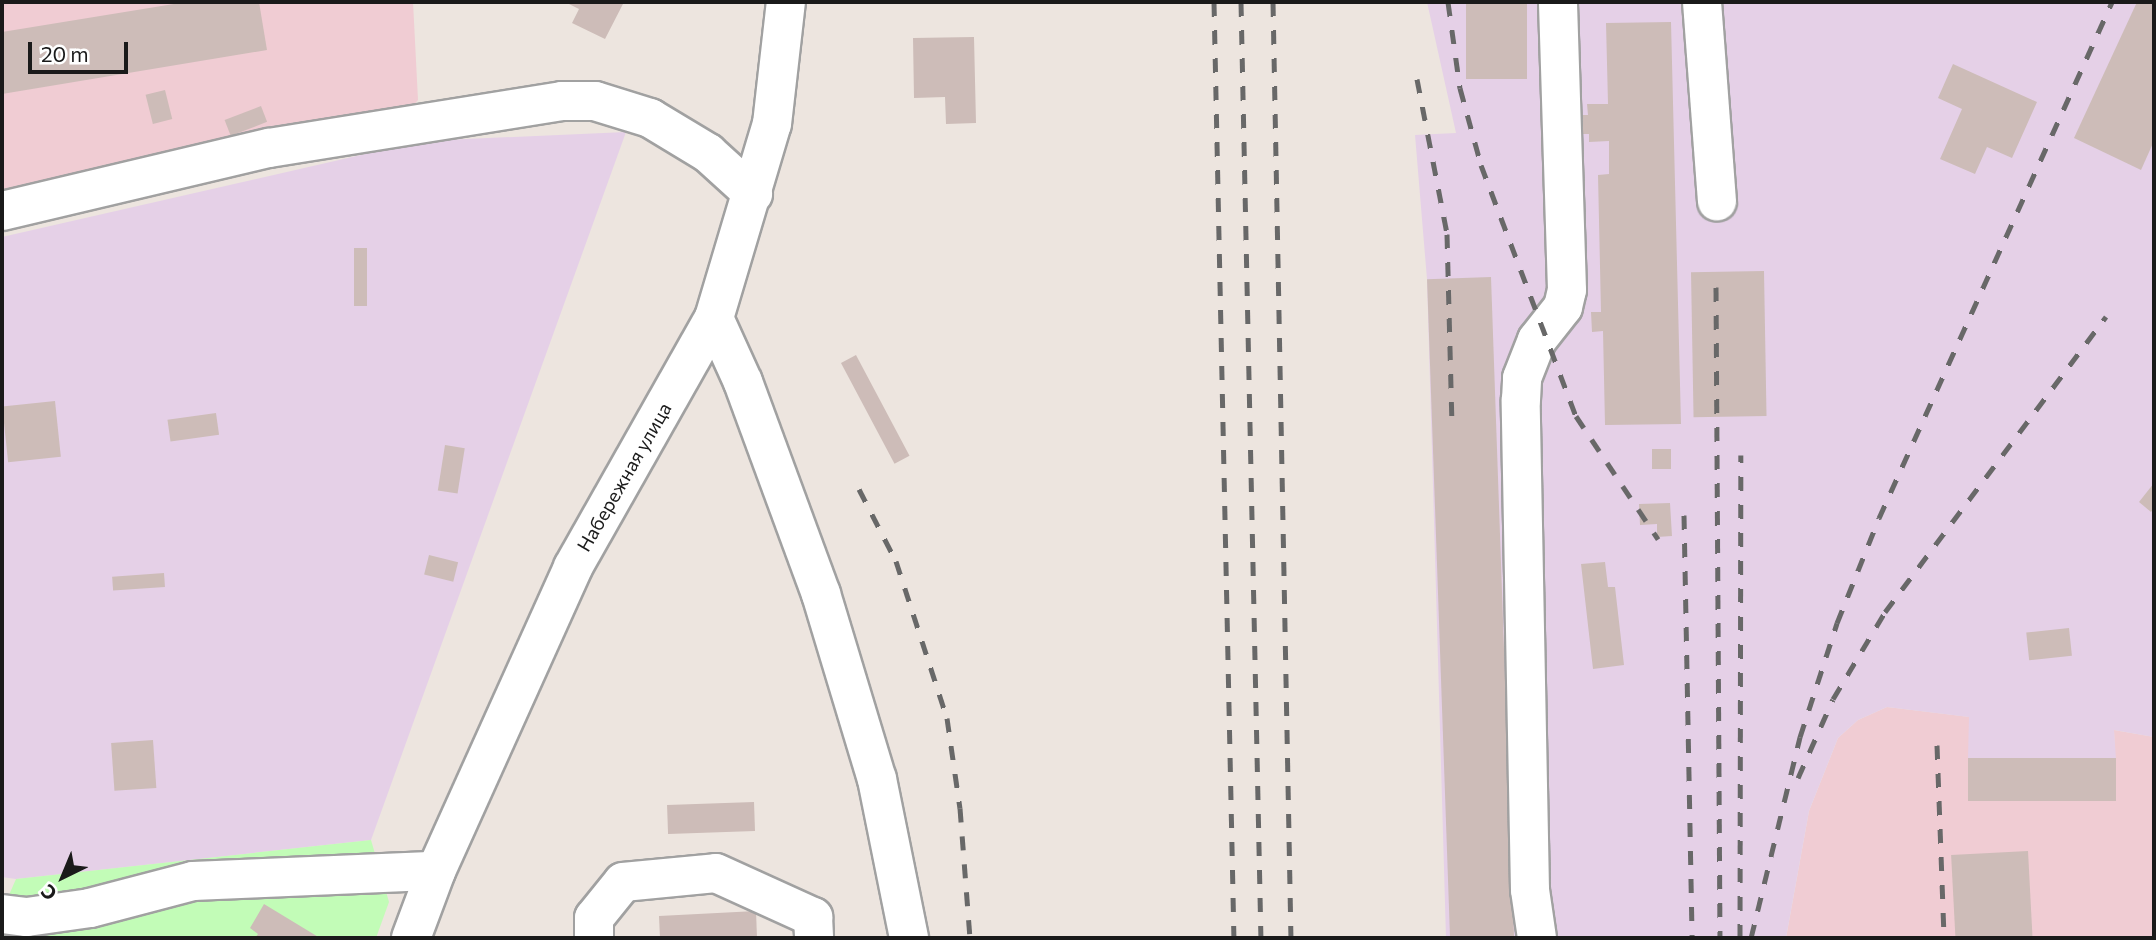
<!DOCTYPE html>
<meta charset="utf-8">
<style>
body{margin:0}
#map{position:relative;width:2156px;height:940px;overflow:hidden;background:#ede5df;font-family:Commissioner,sans-serif}
div>[style]{position:absolute}
[style*='--x']{left:calc(var(--x)*1px);top:calc(var(--y)*1px);width:calc(var(--w)*1px);rotate:calc(var(--a)*1deg)}
.commercial>*{inset:0;background:#f0ccd3}
.industrial>*{inset:0;background:#e5d0e7}
.park>*{inset:0;background:#c2fcb7}
.building>*{inset:0;background:#cdbcb8;transform-origin:0 0}
.roads{filter:drop-shadow(2px 0 #a1a1a1) drop-shadow(-2px 0 #a1a1a1) drop-shadow(0 2px #a1a1a1) drop-shadow(0 -2px #a1a1a1)}
.minor>*{height:38px;margin:-19px;padding:0 19px;transform-origin:19px;border-radius:19px;background:#fff}
.rail>*{height:5px;margin-top:-2.5px;transform-origin:0;background:repeating-linear-gradient(90deg,#686868 0 14px,transparent 0 28px)}
span{translate:-50% -50%;white-space:nowrap;text-align:center;line-height:1.15;-webkit-text-stroke:7px #fff;paint-order:stroke}
.street-label{font-size:19px;color:#1a1a1a}
.frame{position:absolute;inset:0;border:4px solid #1a1a1a;pointer-events:none}
.north{position:absolute;left:28px;top:842px;width:70px;height:70px;-webkit-text-stroke:5px #fff;paint-order:stroke;rotate:223deg;font-size:19px;font-weight:700;line-height:28px;text-align:center;color:#1a1a1a}
.north::after{content:'';display:block;margin:auto;width:24px;height:32px;background:#1a1a1a;clip-path:polygon(50% 0,100% 100%,50% 72%,0 100%)}
.scale{position:absolute;left:28px;top:42px;width:100px;height:32px;box-sizing:border-box;border:4px solid #1a1a1a;border-top:0;padding-left:9px;font-size:21px;line-height:24px;white-space:nowrap;color:#1a1a1a;-webkit-text-stroke:5px #fff;paint-order:stroke}
</style>
<div id="map">
<div class="commercial">
<i style="clip-path:polygon(2px 2px,413px 2px,418px 100px,413px 106px,2px 197px)"></i>
<i style="clip-path:polygon(1887px 707px,1970px 717px,1969px 758px,2115px 758px,2114px 730px,2154px 737px,2154px 938px,1786px 938px,1809px 811px,1838px 738px,1858px 720px)"></i>
</div>
<div class="industrial">
<i style="clip-path:polygon(1427px 2px,2154px 2px,2154px 737px,2114px 730px,2116px 759px,1968px 758px,1969px 717px,1887px 707px,1858px 720px,1838px 738px,1809px 811px,1786px 938px,1446px 938px,1427px 279px,1415px 135px,1456px 133px)"></i>
<i style="clip-path:polygon(626px 132px,371px 840px,16px 879px,2px 877px,2px 237px,422px 141px)"></i>
</div>
<div class="park">
<i style="clip-path:polygon(371px 840px,389px 902px,376px 938px,2px 938px,2px 911px,16px 879px)"></i>
</div>
<div class="building">
<i style="clip-path:polygon(186px 2px,259px 2px,267px 50px,2px 94px,2px 32px)"></i>
<i style="clip-path:polygon(565px 2px,624px 2px,605px 39px,572px 23px,579px 9px)"></i>
<i style="left:1466px;top:2px;width:61px;height:77px"></i>
<i style="clip-path:polygon(2137px 2px,2154px 2px,2154px 141px,2141px 170px,2074px 138px)"></i>
<i style="clip-path:polygon(1671px 22px,1681px 424px,1605px 425px,1603px 331px,1592px 332px,1591px 312px,1601px 312px,1598px 175px,1609px 174px,1609px 141px,1589px 142px,1589px 134px,1582px 134px,1581px 115px,1588px 115px,1587px 104px,1608px 104px,1606px 23px)"></i>
<i style="clip-path:polygon(974px 37px,976px 123px,946px 124px,945px 97px,914px 98px,913px 38px)"></i>
<i style="clip-path:polygon(1953px 64px,2037px 102px,2012px 158px,1987px 147px,1975px 174px,1940px 159px,1962px 109px,1938px 98px)"></i>
<i style="left:165px;top:90px;width:30px;height:20px;rotate:76deg"></i>
<i style="left:261px;top:106px;width:17px;height:39px;rotate:69deg"></i>
<i style="left:354px;top:248px;width:13px;height:58px"></i>
<i style="left:1764px;top:271px;width:145px;height:73px;rotate:89deg"></i>
<i style="left:1491px;top:277px;width:661px;height:64px;rotate:88deg"></i>
<i style="left:856px;top:355px;width:114px;height:17px;rotate:62deg"></i>
<i style="left:55px;top:401px;width:56px;height:53px;rotate:84deg"></i>
<i style="left:216px;top:413px;width:22px;height:49px;rotate:82deg"></i>
<i style="left:445px;top:445px;width:20px;height:46px;rotate:9deg"></i>
<i style="left:1652px;top:449px;width:19px;height:20px"></i>
<i style="clip-path:polygon(2154px 483px,2154px 508px,2151px 512px,2139px 502px)"></i>
<i style="clip-path:polygon(1670px 503px,1672px 536px,1657px 537px,1657px 524px,1640px 525px,1639px 504px)"></i>
<i style="left:429px;top:555px;width:30px;height:20px;rotate:14deg"></i>
<i style="clip-path:polygon(1605px 562px,1608px 587px,1615px 587px,1624px 665px,1593px 669px,1581px 564px)"></i>
<i style="left:164px;top:573px;width:14px;height:52px;rotate:86deg"></i>
<i style="left:2069px;top:628px;width:28px;height:43px;rotate:84deg"></i>
<i style="left:153px;top:740px;width:48px;height:42px;rotate:86deg"></i>
<i style="left:1968px;top:758px;width:148px;height:43px"></i>
<i style="left:754px;top:802px;width:29px;height:87px;rotate:88deg"></i>
<i style="left:2028px;top:851px;width:87px;height:77px;rotate:87deg"></i>
<i style="clip-path:polygon(264px 904px,320px 938px,255px 938px,258px 934px,250px 928px)"></i>
<i style="clip-path:polygon(756px 911px,757px 938px,660px 938px,659px 916px)"></i>
</div>
<div class="roads">
<div class="minor">
<i style="--x:1702;--y:2;--w:200;--a:85.7"></i>
<i style="--x:2;--y:211;--w:274;--a:-13.3"></i>
<i style="--x:269;--y:148;--w:297;--a:-9.1"></i>
<i style="--x:562;--y:101;--w:33;--a:0"></i>
<i style="--x:595;--y:101;--w:58;--a:17.2"></i>
<i style="--x:650;--y:118;--w:68;--a:31.1"></i>
<i style="--x:708;--y:153;--w:61;--a:42.3"></i>
<i style="--x:714;--y:318;--w:70;--a:65.6"></i>
<i style="--x:743;--y:382;--w:226;--a:69.8"></i>
<i style="--x:821;--y:594;--w:193;--a:73.2"></i>
<i style="--x:877;--y:779;--w:162;--a:78.6"></i>
<i style="--x:2;--y:914;--w:25;--a:7"></i>
<i style="--x:27;--y:917;--w:64;--a:-8.1"></i>
<i style="--x:90;--y:908;--w:106;--a:-14.7"></i>
<i style="--x:193;--y:881;--w:243;--a:-2.4"></i>
<i style="--x:411;--y:938;--w:72;--a:-69.5"></i>
<i style="--x:436;--y:871;--w:333;--a:-65.7"></i>
<i style="--x:573;--y:567;--w:286;--a:-60.5"></i>
<i style="--x:714;--y:318;--w:202;--a:-73.4"></i>
<i style="--x:772;--y:124;--w:123;--a:-83.5"></i>
<i style="--x:594;--y:938;--w:20;--a:-90"></i>
<i style="--x:594;--y:918;--w:46;--a:-51.1"></i>
<i style="--x:623;--y:882;--w:93;--a:-5.5"></i>
<i style="--x:716;--y:873;--w:107;--a:24.4"></i>
<i style="--x:813;--y:917;--w:21;--a:87"></i>
<i style="--x:1537;--y:938;--w:49;--a:-98.3"></i>
<i style="--x:1530;--y:890;--w:490;--a:-91.1"></i>
<i style="--x:1521;--y:400;--w:22;--a:-87"></i>
<i style="--x:1522;--y:378;--w:41;--a:-68.5"></i>
<i style="--x:1537;--y:340;--w:42;--a:-51.8"></i>
<i style="--x:1563;--y:307;--w:17;--a:-77"></i>
<i style="--x:1567;--y:290;--w:288;--a:-91.8"></i>
</div>
</div>
<div class="rail">
<i style="--x:1214;--y:2;--w:936;--a:88.78"></i>
<i style="--x:1241;--y:2;--w:936;--a:88.78"></i>
<i style="--x:1273;--y:2;--w:936;--a:88.9"></i>
<i style="--x:1448;--y:2;--w:87;--a:82.1"></i>
<i style="--x:1460;--y:88;--w:80;--a:74.7"></i>
<i style="--x:1481;--y:165;--w:268;--a:69.3"></i>
<i style="--x:1576;--y:416;--w:148;--a:56.3"></i>
<i style="--x:1417;--y:79;--w:158;--a:79"></i>
<i style="--x:1447;--y:234;--w:192;--a:88.5"></i>
<i style="--x:1716;--y:287;--w:651;--a:89.65"></i>
<i style="--x:859;--y:489;--w:81;--a:62.8"></i>
<i style="--x:896;--y:561;--w:165;--a:72"></i>
<i style="--x:947;--y:718;--w:91;--a:81.8"></i>
<i style="--x:960;--y:808;--w:130;--a:85.6"></i>
<i style="--x:1684;--y:515;--w:423;--a:88.9"></i>
<i style="--x:1937;--y:745;--w:193;--a:87.9"></i>
<i style="--x:1798;--y:778;--w:86;--a:-66.1"></i>
<i style="--x:1833;--y:699;--w:101;--a:-59.1"></i>
<i style="--x:1885;--y:612;--w:369;--a:-53.2"></i>
<i style="--x:1740;--y:938;--w:483;--a:-89.9"></i>
<i style="--x:1751;--y:938;--w:207;--a:-76.3"></i>
<i style="--x:1800;--y:737;--w:120;--a:-72"></i>
<i style="--x:1837;--y:623;--w:113;--a:-68.2"></i>
<i style="--x:1879;--y:518;--w:566;--a:-65.7"></i>
</div>
<div class="street-label">
<span style="left:624px;top:477px;rotate:-60deg">Набережная улица</span>
</div>
<div class="frame"></div>
<div class="north">С</div>
<div class="scale">20 m</div>
</div>
